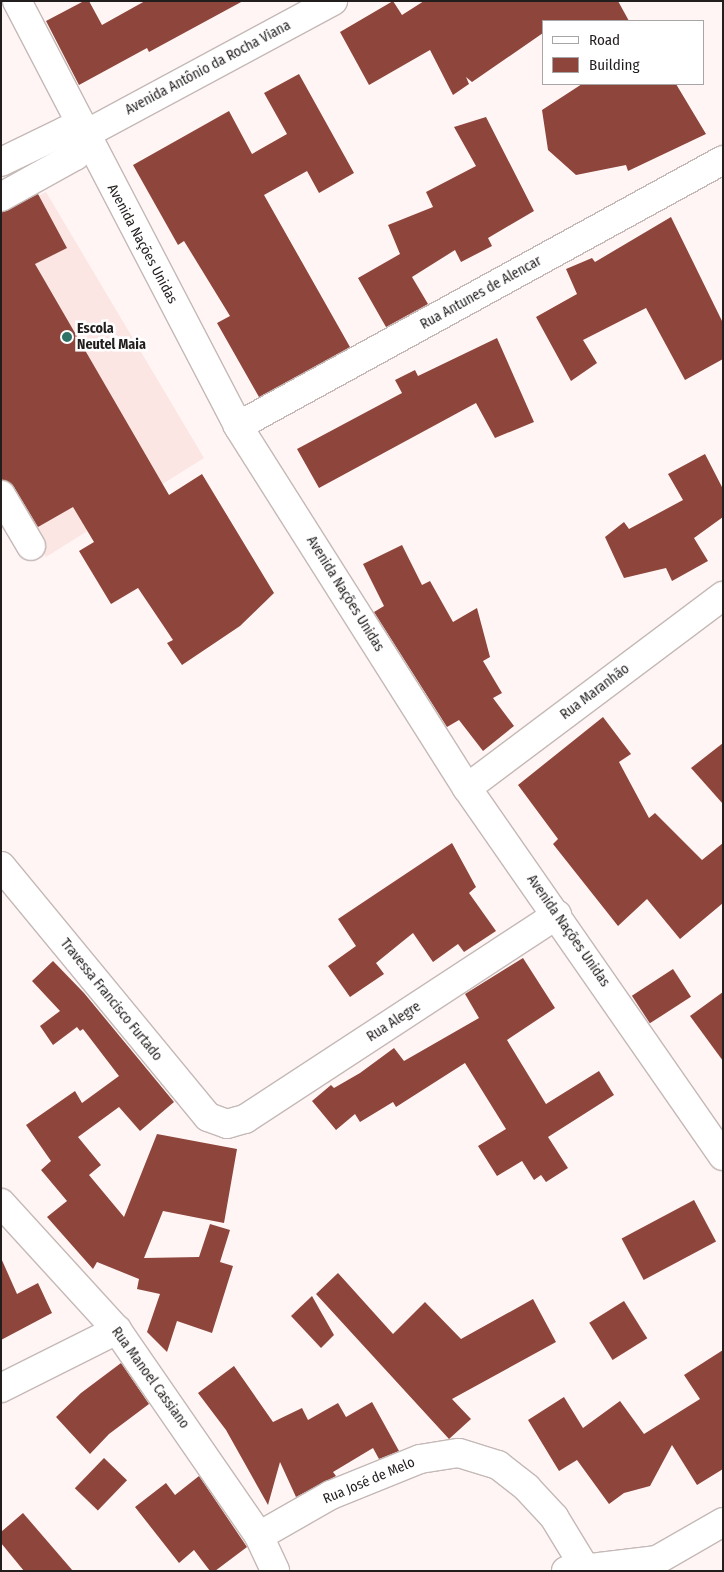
<!DOCTYPE html>
<meta charset="utf-8">
<style>
body{margin:0}
#map{position:relative;width:724px;height:1572px;overflow:hidden;background:#fff5f4;font-family:"Fira Sans Condensed",sans-serif}
div>[style]{position:absolute}
[style*='--x']{left:calc(var(--x)*1px);top:calc(var(--y)*1px);width:calc(var(--w)*1px);rotate:calc(var(--a)*1deg)}
.built>*{inset:0;background:#fbe6e3}
.building>*{inset:0;background:#8e463c;transform-origin:0 0}
.roads{filter:drop-shadow(1px 0 #c4b9b7) drop-shadow(-1px 0 #c4b9b7) drop-shadow(0 1px #c4b9b7) drop-shadow(0 -1px #c4b9b7)}
.minor>*{height:28px;margin:-14px;padding:0 14px;transform-origin:14px;border-radius:14px;background:#fff}
.tertiary>*{height:28px;margin:-14px;padding:0 14px;transform-origin:14px;border-radius:14px;background:#fff}
.secondary>*{height:28px;margin:-14px;padding:0 14px;transform-origin:14px;border-radius:14px;background:#fff}
.dots>*{width:14px;height:14px;translate:-50% -50%;box-sizing:border-box;border:2px solid #fff;border-radius:50%}
span{translate:-50% -50%;white-space:nowrap;text-align:center;line-height:1.15;-webkit-text-stroke:5px #fff;paint-order:stroke}
.street-label{font-size:14px;color:#221e1d}
.poi-label{font-size:14px;color:#221e1d;font-weight:700}
.left{translate:0 -50%;text-align:left}
.frame{position:absolute;inset:0;border:2px solid #221e1d;pointer-events:none}
.legend{position:absolute;left:542px;top:20px;width:162px;height:65px;box-sizing:border-box;background:#fff;border:1px solid #a7a5a5;margin:0;padding:6px 9px;list-style:none;font-size:15px;color:#221e1d}
.legend li{display:flex;align-items:center;gap:10px;height:25px}
.legend b{width:25px;border:1px solid #a7a5a5}
</style>
<div id="map">
<div class="built">
<i style="clip-path:polygon(46px 192px,204px 458px,46px 557px,1px 476px,1px 215px)"></i>
</div>
<div class="building">
<i style="clip-path:polygon(84px 1px,89px 1px,102px 25px,145px 1px,243px 1px,149px 52px,147px 48px,79px 85px,46px 21px)"></i>
<i style="clip-path:polygon(393px 1px,402px 15px,424px 1px,618px 1px,629px 21px,543px 21px,543px 33px,472px 82px,466px 77px,469px 84px,453px 95px,430px 50px,369px 85px,340px 32px)"></i>
<i style="clip-path:polygon(299px 74px,354px 173px,319px 193px,307px 171px,264px 195px,350px 347px,259px 397px,217px 323px,230px 316px,184px 241px,178px 245px,133px 165px,229px 111px,252px 154px,287px 134px,264px 93px)"></i>
<i style="clip-path:polygon(582px 84px,676px 84px,706px 134px,628px 171px,626px 165px,576px 175px,548px 150px,542px 110px)"></i>
<i style="clip-path:polygon(486px 117px,534px 211px,488px 238px,492px 246px,461px 262px,455px 250px,412px 277px,428px 304px,386px 327px,358px 278px,400px 254px,388px 225px,433px 207px,426px 192px,476px 166px,454px 127px)"></i>
<i style="clip-path:polygon(38px 194px,67px 248px,35px 264px,169px 495px,202px 474px,274px 593px,240px 626px,182px 665px,167px 643px,173px 640px,138px 588px,111px 604px,79px 551px,94px 542px,73px 507px,38px 527px,14px 487px,1px 479px,1px 213px)"></i>
<i style="clip-path:polygon(671px 217px,723px 323px,723px 359px,685px 380px,646px 308px,583px 340px,597px 363px,571px 381px,536px 317px,577px 294px,566px 269px,592px 258px,595px 262px)"></i>
<i style="clip-path:polygon(497px 338px,534px 422px,495px 438px,476px 403px,319px 488px,297px 449px,402px 393px,395px 380px,415px 370px,418px 376px)"></i>
<i style="clip-path:polygon(705px 454px,723px 489px,723px 517px,694px 538px,708px 561px,672px 581px,666px 568px,624px 578px,605px 537px,624px 522px,629px 529px,683px 500px,668px 474px)"></i>
<i style="clip-path:polygon(402px 545px,422px 585px,430px 581px,453px 622px,477px 608px,490px 657px,483px 661px,502px 693px,493px 698px,514px 726px,483px 751px,459px 720px,447px 727px,374px 612px,384px 606px,363px 564px)"></i>
<i style="clip-path:polygon(603px 717px,631px 754px,619px 762px,649px 818px,655px 813px,702px 860px,723px 843px,723px 903px,680px 939px,647px 899px,618px 926px,553px 844px,558px 839px,518px 785px)"></i>
<i style="clip-path:polygon(723px 743px,723px 804px,691px 768px)"></i>
<i style="clip-path:polygon(452px 843px,476px 887px,469px 893px,496px 931px,464px 952px,458px 944px,433px 962px,413px 933px,376px 963px,384px 974px,350px 997px,328px 966px,356px 946px,338px 919px)"></i>
<i style="clip-path:polygon(523px 958px,555px 1008px,507px 1040px,546px 1104px,599px 1071px,614px 1095px,548px 1137px,568px 1168px,546px 1182px,541px 1175px,534px 1180px,522px 1161px,497px 1176px,478px 1146px,506px 1129px,465px 1063px,396px 1107px,393px 1102px,360px 1122px,355px 1114px,336px 1130px,312px 1101px,331px 1085px,334px 1088px,360px 1073px,394px 1048px,404px 1061px,479px 1018px,465px 994px)"></i>
<i style="clip-path:polygon(53px 961px,84px 993px,174px 1102px,140px 1131px,119px 1107px,78px 1137px,101px 1165px,89px 1175px,124px 1217px,157px 1134px,237px 1149px,224px 1223px,163px 1211px,144px 1258px,199px 1257px,210px 1224px,230px 1230px,220px 1262px,233px 1266px,212px 1333px,177px 1321px,167px 1352px,147px 1332px,160px 1294px,137px 1289px,139px 1279px,97px 1262px,93px 1269px,47px 1217px,67px 1201px,41px 1170px,51px 1161px,26px 1125px,75px 1091px,82px 1103px,119px 1076px,83px 1029px,80px 1031px,77px 1027px,53px 1045px,40px 1026px,60px 1011px,32px 981px)"></i>
<i style="left:673px;top:969px;width:33px;height:49px;rotate:57deg"></i>
<i style="clip-path:polygon(723px 992px,723px 1061px,690px 1016px)"></i>
<i style="left:694px;top:1200px;width:47px;height:82px;rotate:62deg"></i>
<i style="clip-path:polygon(1px 1258px,17px 1294px,38px 1283px,52px 1313px,1px 1340px)"></i>
<i style="clip-path:polygon(338px 1273px,393px 1334px,425px 1302px,461px 1339px,533px 1299px,556px 1342px,452px 1399px,471px 1419px,449px 1439px,316px 1294px)"></i>
<i style="clip-path:polygon(312px 1296px,334px 1335px,321px 1348px,291px 1316px)"></i>
<i style="left:624px;top:1301px;width:44px;height:41px;rotate:58deg"></i>
<i style="clip-path:polygon(723px 1350px,723px 1469px,697px 1485px,672px 1445px,650px 1486px,624px 1493px,609px 1504px,577px 1460px,559px 1471px,528px 1420px,564px 1397px,583px 1428px,620px 1401px,644px 1434px,700px 1399px,684px 1375px)"></i>
<i style="clip-path:polygon(121px 1363px,149px 1404px,109px 1434px,90px 1454px,56px 1417px,81px 1393px)"></i>
<i style="clip-path:polygon(234px 1366px,273px 1422px,302px 1408px,308px 1420px,338px 1403px,346px 1417px,372px 1402px,399px 1451px,379px 1459px,373px 1448px,333px 1472px,336px 1476px,296px 1497px,280px 1462px,268px 1505px,226px 1430px,198px 1393px)"></i>
<i style="left:104px;top:1458px;width:32px;height:42px;rotate:44deg"></i>
<i style="clip-path:polygon(199px 1476px,247px 1547px,215px 1571px,210px 1571px,194px 1550px,179px 1563px,135px 1507px,166px 1483px,175px 1495px)"></i>
<i style="clip-path:polygon(23px 1513px,73px 1571px,24px 1571px,1px 1543px,1px 1532px)"></i>
</div>
<div class="roads">
<div class="minor">
<i style="--x:238;--y:426;--w:553;--a:-28.74"></i>
<i style="--x:1;--y:495;--w:59;--a:59.5"></i>
<i style="--x:467;--y:788;--w:320;--a:-36.9"></i>
<i style="--x:1;--y:866;--w:325;--a:50.5"></i>
<i style="--x:208;--y:1117;--w:20;--a:20"></i>
<i style="--x:227;--y:1124;--w:19;--a:-16"></i>
<i style="--x:245;--y:1119;--w:373;--a:-33.2"></i>
<i style="--x:1;--y:1203;--w:172;--a:47.6"></i>
<i style="--x:117;--y:1330;--w:250;--a:55.4"></i>
<i style="--x:259;--y:1536;--w:38;--a:65"></i>
<i style="--x:1;--y:1388;--w:130;--a:-26.6"></i>
<i style="--x:259;--y:1536;--w:83;--a:-29.7"></i>
<i style="--x:331;--y:1495;--w:96;--a:-22"></i>
<i style="--x:420;--y:1459;--w:39;--a:-9"></i>
<i style="--x:459;--y:1453;--w:41;--a:17.1"></i>
<i style="--x:498;--y:1465;--w:37;--a:38"></i>
<i style="--x:527;--y:1488;--w:40;--a:47"></i>
<i style="--x:554;--y:1517;--w:60;--a:58.7"></i>
</div>
<div class="tertiary">
<i style="--x:17;--y:1;--w:479;--a:62.5"></i>
<i style="--x:238;--y:426;--w:428;--a:57.7"></i>
<i style="--x:467;--y:788;--w:448;--a:55.2"></i>
<i style="--x:566;--y:1571;--w:92;--a:-6.9"></i>
<i style="--x:657;--y:1560;--w:76;--a:-29.9"></i>
</div>
<div class="secondary">
<i style="--x:1;--y:162;--w:71;--a:-25.8"></i>
<i style="--x:65;--y:131;--w:19;--a:12"></i>
<i style="--x:1;--y:197;--w:85;--a:-29"></i>
<i style="--x:75;--y:156;--w:23;--a:-67"></i>
<i style="--x:84;--y:135;--w:283;--a:-28.3"></i>
</div>
</div>
<div class="dots">
<i style="left:67px;top:337px;background:#2f7366"></i>
</div>
<div class="street-label">
<span style="left:208px;top:68px;rotate:-28deg">Avenida Antônio da Rocha Viana</span>
<span style="left:142px;top:244px;rotate:62deg">Avenida Nações Unidas</span>
<span style="left:481px;top:293px;rotate:-29deg">Rua Antunes de Alencar</span>
<span style="left:345px;top:594px;rotate:58deg">Avenida Nações Unidas</span>
<span style="left:595px;top:692px;rotate:-37deg">Rua Maranhão</span>
<span style="left:568px;top:931px;rotate:55deg">Avenida Nações Unidas</span>
<span style="left:111px;top:1000px;rotate:51deg">Travessa Francisco Furtado</span>
<span style="left:394px;top:1022px;rotate:-33deg">Rua Alegre</span>
<span style="left:150px;top:1378px;rotate:54deg">Rua Manoel Cassiano</span>
<span style="left:369px;top:1481px;rotate:-23deg">Rua José de Melo</span>
</div>
<div class="poi-label">
<span class="left" style="left:77px;top:337px">Escola<br>Neutel Maia</span>
</div>
<div class="frame"></div>
<ul class="legend">
<li><b style="height:6px;background:#fff"></b>Road</li>
<li><b style="height:14px;background:#8e463c"></b>Building</li>
</ul>
</div>
